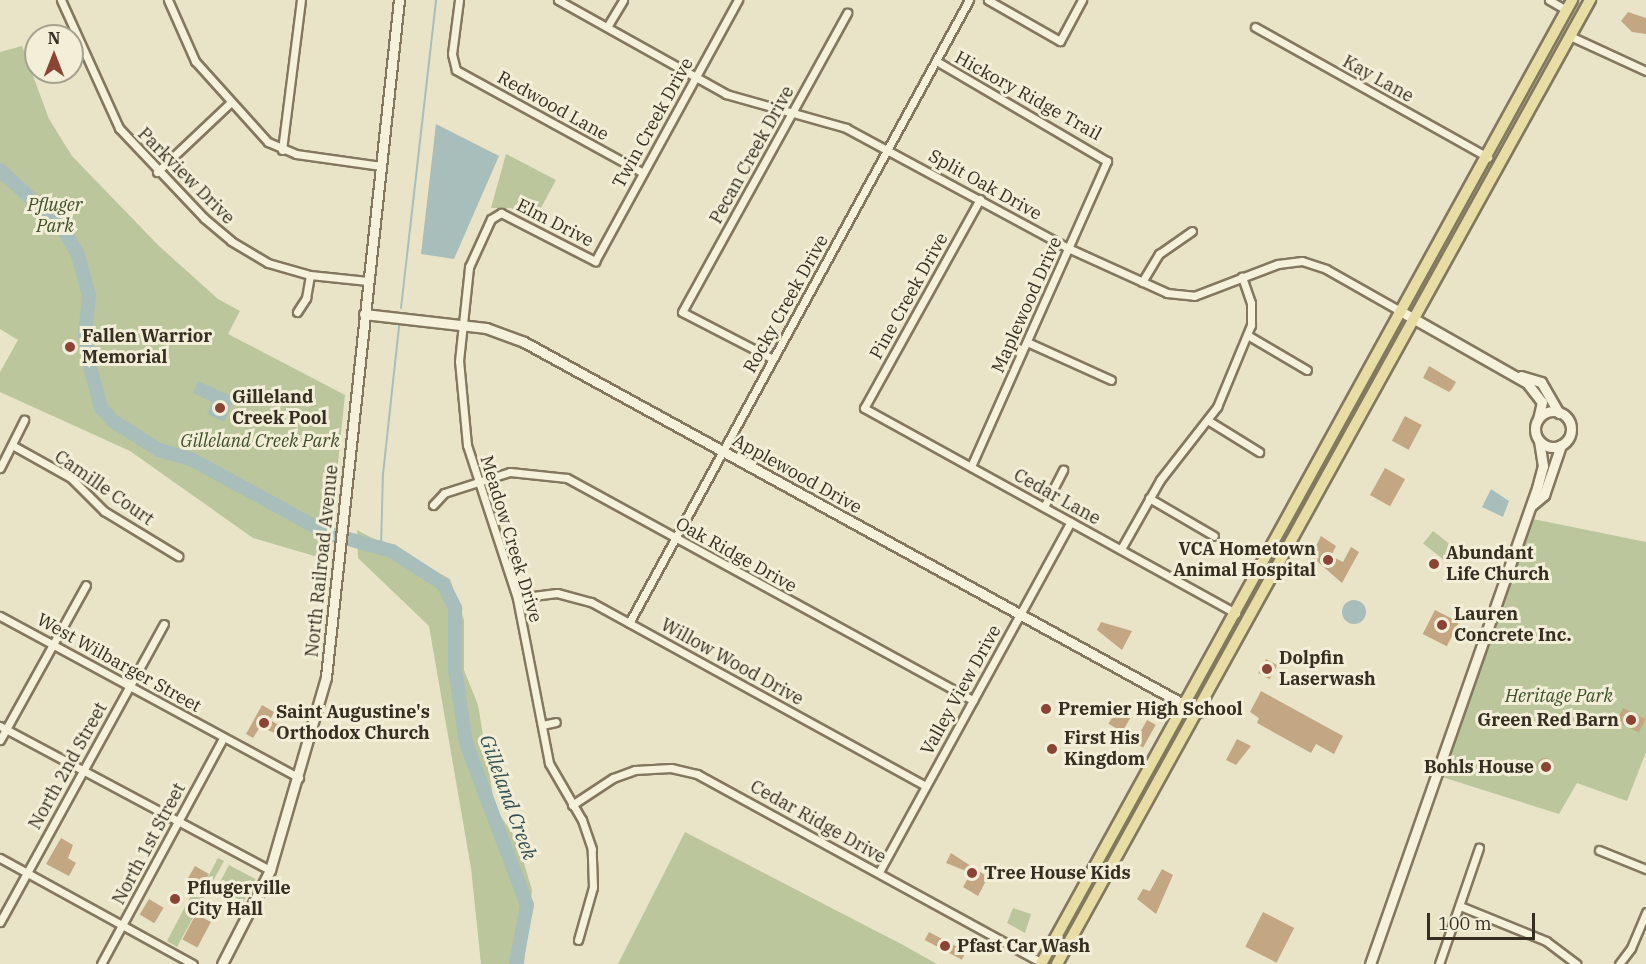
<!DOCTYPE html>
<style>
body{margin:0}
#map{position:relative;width:1646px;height:964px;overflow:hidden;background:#e9e4c8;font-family:"IBM Plex Serif",serif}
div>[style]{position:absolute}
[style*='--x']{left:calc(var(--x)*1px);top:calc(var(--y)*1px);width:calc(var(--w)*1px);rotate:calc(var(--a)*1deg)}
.green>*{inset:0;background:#bbc69d;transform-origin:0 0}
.water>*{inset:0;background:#a8bebb}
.round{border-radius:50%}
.stream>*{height:2px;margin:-1px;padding:0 1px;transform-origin:1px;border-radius:1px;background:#a8bebb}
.river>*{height:14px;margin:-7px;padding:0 7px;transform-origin:7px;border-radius:7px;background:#a8bebb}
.building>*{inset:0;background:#c3a782;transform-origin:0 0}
.roads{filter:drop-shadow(2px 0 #83785f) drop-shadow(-2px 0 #83785f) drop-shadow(0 2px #83785f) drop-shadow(0 -2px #83785f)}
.minor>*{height:7px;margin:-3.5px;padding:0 3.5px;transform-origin:3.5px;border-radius:3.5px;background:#f5f1da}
.tertiary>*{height:9px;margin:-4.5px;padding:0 4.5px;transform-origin:4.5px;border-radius:4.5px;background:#f5f1da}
.tertiary>.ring{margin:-4.5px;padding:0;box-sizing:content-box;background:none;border:9px solid #f5f1da;border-radius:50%}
.primary>*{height:10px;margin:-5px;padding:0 5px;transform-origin:5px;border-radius:5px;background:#e8dda5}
.dots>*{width:16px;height:16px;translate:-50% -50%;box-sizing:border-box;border:3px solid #f2eed7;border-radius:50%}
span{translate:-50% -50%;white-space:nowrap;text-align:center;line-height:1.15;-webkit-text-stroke:6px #f2eed7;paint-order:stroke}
.street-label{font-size:18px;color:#352e21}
.park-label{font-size:18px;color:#404f2a;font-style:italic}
.poi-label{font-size:18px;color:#352e21;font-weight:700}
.left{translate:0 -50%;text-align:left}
.right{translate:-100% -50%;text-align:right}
.water-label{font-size:20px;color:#325053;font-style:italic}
.north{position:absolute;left:24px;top:24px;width:60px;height:60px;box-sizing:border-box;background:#f2eed7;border:2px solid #a6a18e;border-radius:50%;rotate:0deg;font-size:16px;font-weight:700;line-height:24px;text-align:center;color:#352e21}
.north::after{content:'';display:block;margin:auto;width:21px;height:27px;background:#8b4336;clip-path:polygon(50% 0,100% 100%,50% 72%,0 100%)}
.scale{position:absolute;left:1427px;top:913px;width:108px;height:27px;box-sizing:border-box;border:3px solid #352e21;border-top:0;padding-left:8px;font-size:18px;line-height:21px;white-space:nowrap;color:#352e21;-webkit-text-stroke:4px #f2eed7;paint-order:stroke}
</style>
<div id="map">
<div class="green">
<i style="clip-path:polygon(22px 46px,49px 119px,72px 156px,159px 246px,218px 299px,240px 311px,228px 334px,345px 395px,328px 560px,253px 538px,130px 451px,0 392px,0 372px,18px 340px,0 329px,0 52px)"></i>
<i style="clip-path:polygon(506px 154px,556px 180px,534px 221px,511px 208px,491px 208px)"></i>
<i style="clip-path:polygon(1528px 518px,1646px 542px,1646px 752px,1627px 801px,1577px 783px,1559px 814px,1439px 776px)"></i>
<i style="clip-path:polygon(357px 530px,450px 579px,464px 620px,464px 670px,478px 705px,495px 808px,517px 840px,532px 890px,524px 964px,481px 964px,471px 868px,429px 626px,358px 558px)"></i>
<i style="left:1433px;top:531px;width:28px;height:16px;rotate:38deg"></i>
<i style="clip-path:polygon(685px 832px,903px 945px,937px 964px,618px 964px)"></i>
<i style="clip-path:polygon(218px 858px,224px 861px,177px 947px,167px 941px,196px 886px,202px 888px)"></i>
<i style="left:229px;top:865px;width:30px;height:26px;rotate:28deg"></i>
<i style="clip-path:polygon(1013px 908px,1031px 914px,1025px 933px,1007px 923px)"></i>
</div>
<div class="water">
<i style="clip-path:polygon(436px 124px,499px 156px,454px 259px,421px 254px)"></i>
<i style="clip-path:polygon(198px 381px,235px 398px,224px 422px,207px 414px,212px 402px,193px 393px)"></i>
<i style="clip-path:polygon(1491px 489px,1509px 501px,1503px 517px,1482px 507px)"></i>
<i class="round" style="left:1342px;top:600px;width:24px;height:24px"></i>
</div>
<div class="stream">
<i style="--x:401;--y:308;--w:310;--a:-83.5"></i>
<i style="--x:381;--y:548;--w:74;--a:-88.5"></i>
<i style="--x:383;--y:474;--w:149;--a:-83.8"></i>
</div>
<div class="river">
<i style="--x:0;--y:170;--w:84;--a:42.6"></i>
<i style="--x:62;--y:227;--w:32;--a:60"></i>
<i style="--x:78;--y:255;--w:42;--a:75"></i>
<i style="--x:89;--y:296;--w:38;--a:96"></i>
<i style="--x:85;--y:334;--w:29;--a:82"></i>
<i style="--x:89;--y:363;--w:47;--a:75.1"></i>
<i style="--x:101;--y:408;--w:18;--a:47"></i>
<i style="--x:113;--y:421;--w:54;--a:32.2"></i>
<i style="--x:159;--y:450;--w:33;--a:16"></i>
<i style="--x:191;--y:459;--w:155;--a:28.6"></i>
<i style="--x:327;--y:533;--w:67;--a:15.5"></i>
<i style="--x:392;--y:551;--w:61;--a:32.9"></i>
<i style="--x:443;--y:584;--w:27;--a:63"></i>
<i style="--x:455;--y:608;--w:62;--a:90"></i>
<i style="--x:455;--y:670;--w:74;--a:81.4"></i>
<i style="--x:466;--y:743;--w:173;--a:69.4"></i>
<i style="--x:527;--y:905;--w:60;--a:100.6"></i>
</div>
<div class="building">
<i style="clip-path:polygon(1628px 12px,1646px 18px,1646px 34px,1632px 32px,1621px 21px)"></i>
<i style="clip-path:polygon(1429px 366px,1456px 382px,1452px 389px,1449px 392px,1423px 378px)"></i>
<i style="left:1405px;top:416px;width:19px;height:28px;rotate:28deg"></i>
<i style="left:1385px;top:468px;width:23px;height:31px;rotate:29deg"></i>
<i style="clip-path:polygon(1321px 536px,1336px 546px,1331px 556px,1343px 562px,1351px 547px,1359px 552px,1342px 583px,1311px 556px)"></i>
<i style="left:1435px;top:610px;width:27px;height:27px;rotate:27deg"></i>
<i style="clip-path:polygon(1101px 622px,1132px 631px,1122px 650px,1097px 630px)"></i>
<i style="left:1266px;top:659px;width:13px;height:16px;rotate:29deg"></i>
<i style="clip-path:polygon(1261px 691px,1343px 736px,1334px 754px,1316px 744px,1311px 753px,1257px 723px,1259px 718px,1250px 712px)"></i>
<i style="clip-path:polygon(262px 705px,274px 712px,270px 720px,284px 728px,280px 735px,260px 727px,253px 738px,246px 734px)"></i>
<i style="left:1623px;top:708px;width:25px;height:15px;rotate:26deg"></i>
<i style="left:1117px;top:709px;width:16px;height:17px;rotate:30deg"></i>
<i style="left:1147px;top:720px;width:10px;height:26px;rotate:29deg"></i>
<i style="clip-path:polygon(1237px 739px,1251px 746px,1236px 765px,1226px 760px)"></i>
<i class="round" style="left:1537px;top:758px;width:16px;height:16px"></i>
<i style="clip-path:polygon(61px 838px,73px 845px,68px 858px,76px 863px,69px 876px,46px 864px)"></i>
<i style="clip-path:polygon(951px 853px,988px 877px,978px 896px,963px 887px,971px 873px,946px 863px)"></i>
<i style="left:195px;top:866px;width:16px;height:17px;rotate:30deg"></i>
<i style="clip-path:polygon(1162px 869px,1173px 875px,1156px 914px,1137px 899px,1143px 889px,1150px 891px)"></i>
<i style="left:149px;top:899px;width:17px;height:18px;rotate:31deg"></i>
<i style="left:1263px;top:912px;width:35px;height:39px;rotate:27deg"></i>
<i style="left:196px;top:914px;width:17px;height:29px;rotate:28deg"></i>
<i style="left:929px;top:932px;width:42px;height:9px;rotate:28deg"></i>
</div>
<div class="roads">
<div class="minor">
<i style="--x:61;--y:0;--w:141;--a:65.6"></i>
<i style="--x:119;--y:128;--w:124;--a:46.6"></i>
<i style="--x:204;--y:218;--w:35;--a:40"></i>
<i style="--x:231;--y:241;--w:43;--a:30.7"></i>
<i style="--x:268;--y:263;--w:44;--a:15.9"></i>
<i style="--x:310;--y:275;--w:58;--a:5.9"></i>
<i style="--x:168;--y:0;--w:67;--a:66.1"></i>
<i style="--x:195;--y:61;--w:109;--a:48"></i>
<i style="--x:268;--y:142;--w:30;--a:23"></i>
<i style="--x:296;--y:154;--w:86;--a:8"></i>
<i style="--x:459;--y:0;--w:54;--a:97.4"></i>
<i style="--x:452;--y:54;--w:16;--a:76"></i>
<i style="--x:456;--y:70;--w:213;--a:28.8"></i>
<i style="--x:558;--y:0;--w:193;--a:29.2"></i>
<i style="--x:726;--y:94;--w:125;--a:15.8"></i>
<i style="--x:846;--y:128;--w:252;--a:28.4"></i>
<i style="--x:1068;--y:248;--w:109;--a:24.4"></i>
<i style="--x:1167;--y:293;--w:27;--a:6"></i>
<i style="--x:1194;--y:296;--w:90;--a:-20.9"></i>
<i style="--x:1278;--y:264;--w:24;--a:-7"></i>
<i style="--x:1302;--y:261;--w:25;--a:18"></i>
<i style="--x:1326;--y:269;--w:87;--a:29.5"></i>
<i style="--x:988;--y:0;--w:83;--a:29.7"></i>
<i style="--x:1060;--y:41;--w:47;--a:-61.8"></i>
<i style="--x:1549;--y:0;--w:20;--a:30"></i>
<i style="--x:607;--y:27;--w:31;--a:-59"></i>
<i style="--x:1255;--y:27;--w:267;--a:29.2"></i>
<i style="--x:1570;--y:36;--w:84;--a:24.7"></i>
<i style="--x:938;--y:62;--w:196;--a:30.4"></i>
<i style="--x:1107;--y:161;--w:334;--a:114"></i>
<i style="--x:282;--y:150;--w:151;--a:-82.8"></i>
<i style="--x:157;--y:172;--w:99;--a:-43.4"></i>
<i style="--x:980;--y:199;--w:239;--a:119"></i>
<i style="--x:864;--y:408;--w:425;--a:28.9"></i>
<i style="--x:1142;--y:282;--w:33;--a:-59"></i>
<i style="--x:1159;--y:254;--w:40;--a:-34.9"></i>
<i style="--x:297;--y:312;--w:17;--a:-57"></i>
<i style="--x:306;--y:298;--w:23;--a:-80"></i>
<i style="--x:1249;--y:336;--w:67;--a:30.4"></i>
<i style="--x:1027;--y:342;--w:92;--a:24.3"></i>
<i style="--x:773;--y:359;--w:102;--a:-152.7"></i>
<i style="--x:682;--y:312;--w:342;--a:-61.1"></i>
<i style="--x:1209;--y:421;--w:59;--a:31.8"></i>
<i style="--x:12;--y:445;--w:68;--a:29.2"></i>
<i style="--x:71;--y:478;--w:47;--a:45"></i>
<i style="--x:104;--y:511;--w:87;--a:31.3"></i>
<i style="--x:0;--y:468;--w:54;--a:-63.4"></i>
<i style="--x:1149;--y:498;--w:75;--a:30.3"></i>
<i style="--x:433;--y:505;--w:16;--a:-47"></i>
<i style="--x:444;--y:493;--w:69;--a:-17.7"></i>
<i style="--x:510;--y:472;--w:57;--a:6"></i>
<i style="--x:567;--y:478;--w:463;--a:28.7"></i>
<i style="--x:1044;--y:507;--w:42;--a:-62.8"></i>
<i style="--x:1121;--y:549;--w:79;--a:-60.5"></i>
<i style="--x:1160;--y:480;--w:93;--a:-52"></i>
<i style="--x:1217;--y:407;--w:89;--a:-67.5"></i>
<i style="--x:1251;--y:325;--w:22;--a:-90"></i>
<i style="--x:1251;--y:303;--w:28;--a:-109"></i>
<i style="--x:517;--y:598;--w:40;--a:-7.1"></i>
<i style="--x:557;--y:593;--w:35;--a:15"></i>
<i style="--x:591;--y:602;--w:382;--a:28.8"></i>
<i style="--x:0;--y:616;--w:340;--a:28.4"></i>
<i style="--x:629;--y:623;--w:710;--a:-61.38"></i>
<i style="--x:542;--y:725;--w:14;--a:-12"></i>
<i style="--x:0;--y:726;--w:306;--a:28.1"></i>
<i style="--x:0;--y:740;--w:177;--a:-61"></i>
<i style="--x:572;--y:805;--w:49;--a:-33.4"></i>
<i style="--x:613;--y:778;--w:23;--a:-20"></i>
<i style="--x:635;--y:770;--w:36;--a:-3"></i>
<i style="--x:671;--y:768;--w:27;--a:13"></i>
<i style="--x:697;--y:774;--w:393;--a:28.7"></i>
<i style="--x:1599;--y:850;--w:51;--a:22"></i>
<i style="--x:0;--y:858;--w:220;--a:28.8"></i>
<i style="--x:879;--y:872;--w:399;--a:-61.3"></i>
<i style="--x:1460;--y:906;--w:93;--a:22.1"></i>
<i style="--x:1546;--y:941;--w:38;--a:37"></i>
<i style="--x:0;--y:922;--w:340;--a:-61.2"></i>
<i style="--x:578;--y:940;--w:55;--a:-74.2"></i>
<i style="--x:593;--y:887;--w:38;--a:-92"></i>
<i style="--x:592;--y:849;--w:31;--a:-109"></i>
<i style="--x:582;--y:820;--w:66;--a:-120.1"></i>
<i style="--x:549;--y:763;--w:168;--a:-101"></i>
<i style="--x:517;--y:598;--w:161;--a:-108.1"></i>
<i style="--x:467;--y:445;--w:84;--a:-95.4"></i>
<i style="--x:459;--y:361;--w:95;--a:-83.9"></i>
<i style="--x:469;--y:267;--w:53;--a:-65.4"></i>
<i style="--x:491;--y:219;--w:12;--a:-31"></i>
<i style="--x:501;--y:213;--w:106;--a:27.1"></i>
<i style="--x:595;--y:261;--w:298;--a:-61.3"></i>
<i style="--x:101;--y:964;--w:257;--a:-61.6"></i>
<i style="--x:1439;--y:964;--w:123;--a:-71"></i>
<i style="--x:1619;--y:964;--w:20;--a:-53"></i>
<i style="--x:1631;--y:948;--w:39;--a:-67"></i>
</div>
<div class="tertiary">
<i style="--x:1402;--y:312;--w:144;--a:29.6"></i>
<i style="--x:1527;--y:383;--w:24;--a:52"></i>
<i style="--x:1542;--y:402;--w:17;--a:103"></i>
<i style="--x:364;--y:314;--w:123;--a:6.5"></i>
<i style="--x:486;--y:328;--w:40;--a:20.2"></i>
<i style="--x:524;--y:342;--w:769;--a:28.77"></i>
<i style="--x:1521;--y:376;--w:21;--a:17"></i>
<i style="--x:1541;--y:382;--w:36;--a:60"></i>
<i class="ring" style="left:1535px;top:411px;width:27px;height:27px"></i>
<i style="--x:1532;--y:505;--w:16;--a:-40"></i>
<i style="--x:1544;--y:495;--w:53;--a:-71.2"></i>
<i style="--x:222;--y:964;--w:106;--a:-62.9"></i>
<i style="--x:270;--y:870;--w:201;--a:-73.8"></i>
<i style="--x:326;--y:677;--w:681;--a:-83.85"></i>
<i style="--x:1370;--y:964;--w:504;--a:-70.67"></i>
<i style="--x:1537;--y:488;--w:23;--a:-75"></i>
<i style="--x:1543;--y:466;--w:24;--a:-99"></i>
</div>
<div class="primary">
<i style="--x:1041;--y:964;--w:1101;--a:-61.15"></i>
<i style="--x:1057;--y:964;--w:1102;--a:-61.06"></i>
</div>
</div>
<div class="dots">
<i style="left:70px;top:347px;background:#8b4336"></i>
<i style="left:220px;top:408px;background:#8b4336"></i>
<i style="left:1328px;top:560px;background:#8b4336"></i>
<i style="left:1434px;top:564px;background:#8b4336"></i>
<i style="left:1442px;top:625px;background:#8b4336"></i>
<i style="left:1267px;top:669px;background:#8b4336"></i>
<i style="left:1046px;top:709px;background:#8b4336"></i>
<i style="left:1631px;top:720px;background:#8b4336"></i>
<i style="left:264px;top:723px;background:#8b4336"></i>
<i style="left:1052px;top:749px;background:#8b4336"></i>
<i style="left:1546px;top:767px;background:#8b4336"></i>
<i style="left:972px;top:873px;background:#8b4336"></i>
<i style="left:175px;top:899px;background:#8b4336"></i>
<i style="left:945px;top:946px;background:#8b4336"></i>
</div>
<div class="street-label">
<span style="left:1378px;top:79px;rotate:29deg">Kay Lane</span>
<span style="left:1028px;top:96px;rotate:29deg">Hickory Ridge Trail</span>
<span style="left:553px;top:106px;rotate:29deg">Redwood Lane</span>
<span style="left:653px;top:123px;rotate:-61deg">Twin Creek Drive</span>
<span style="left:752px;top:155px;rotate:-61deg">Pecan Creek Drive</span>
<span style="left:186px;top:176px;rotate:45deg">Parkview Drive</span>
<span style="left:985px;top:185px;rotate:29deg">Split Oak Drive</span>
<span style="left:555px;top:223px;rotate:27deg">Elm Drive</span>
<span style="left:909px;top:296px;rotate:-61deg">Pine Creek Drive</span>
<span style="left:786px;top:304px;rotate:-61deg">Rocky Creek Drive</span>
<span style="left:1027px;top:305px;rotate:-66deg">Maplewood Drive</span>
<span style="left:797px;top:474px;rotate:29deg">Applewood Drive</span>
<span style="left:104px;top:488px;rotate:35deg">Camille Court</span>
<span style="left:1057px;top:497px;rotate:29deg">Cedar Lane</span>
<span style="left:511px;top:539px;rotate:73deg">Meadow Creek Drive</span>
<span style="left:736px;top:555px;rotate:29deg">Oak Ridge Drive</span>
<span style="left:322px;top:561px;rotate:-84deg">North Railroad Avenue</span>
<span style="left:732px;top:662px;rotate:29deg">Willow Wood Drive</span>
<span style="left:119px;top:663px;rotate:29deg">West Wilbarger Street</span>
<span style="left:961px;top:690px;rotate:-61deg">Valley View Drive</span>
<span style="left:68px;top:766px;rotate:-61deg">North 2nd Street</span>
<span style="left:818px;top:822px;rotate:29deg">Cedar Ridge Drive</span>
<span style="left:149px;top:844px;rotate:-62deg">North 1st Street</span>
</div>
<div class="park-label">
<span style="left:55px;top:216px">Pfluger<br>Park</span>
<span style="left:260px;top:441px">Gilleland Creek Park</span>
<span style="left:1559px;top:696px">Heritage Park</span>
</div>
<div class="poi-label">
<span class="left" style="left:82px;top:347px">Fallen Warrior<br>Memorial</span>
<span class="left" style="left:232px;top:408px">Gilleland<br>Creek Pool</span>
<span class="right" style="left:1316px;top:560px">VCA Hometown<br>Animal Hospital</span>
<span class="left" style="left:1446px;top:564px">Abundant<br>Life Church</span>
<span class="left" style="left:1454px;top:625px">Lauren<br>Concrete Inc.</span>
<span class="left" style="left:1279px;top:669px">Dolpfin<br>Laserwash</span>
<span class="left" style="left:1058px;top:709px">Premier High School</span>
<span class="left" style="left:276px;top:723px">Saint Augustine's<br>Orthodox Church</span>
<span class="right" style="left:1619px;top:720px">Green Red Barn</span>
<span class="left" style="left:1064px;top:749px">First His<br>Kingdom</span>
<span class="right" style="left:1534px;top:767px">Bohls House</span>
<span class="left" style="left:984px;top:873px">Tree House Kids</span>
<span class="left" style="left:187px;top:899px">Pflugerville<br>City Hall</span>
<span class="left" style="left:957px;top:946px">Pfast Car Wash</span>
</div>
<div class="water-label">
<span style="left:509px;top:797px;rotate:70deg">Gilleland Creek</span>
</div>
<div class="north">N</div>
<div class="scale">100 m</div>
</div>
